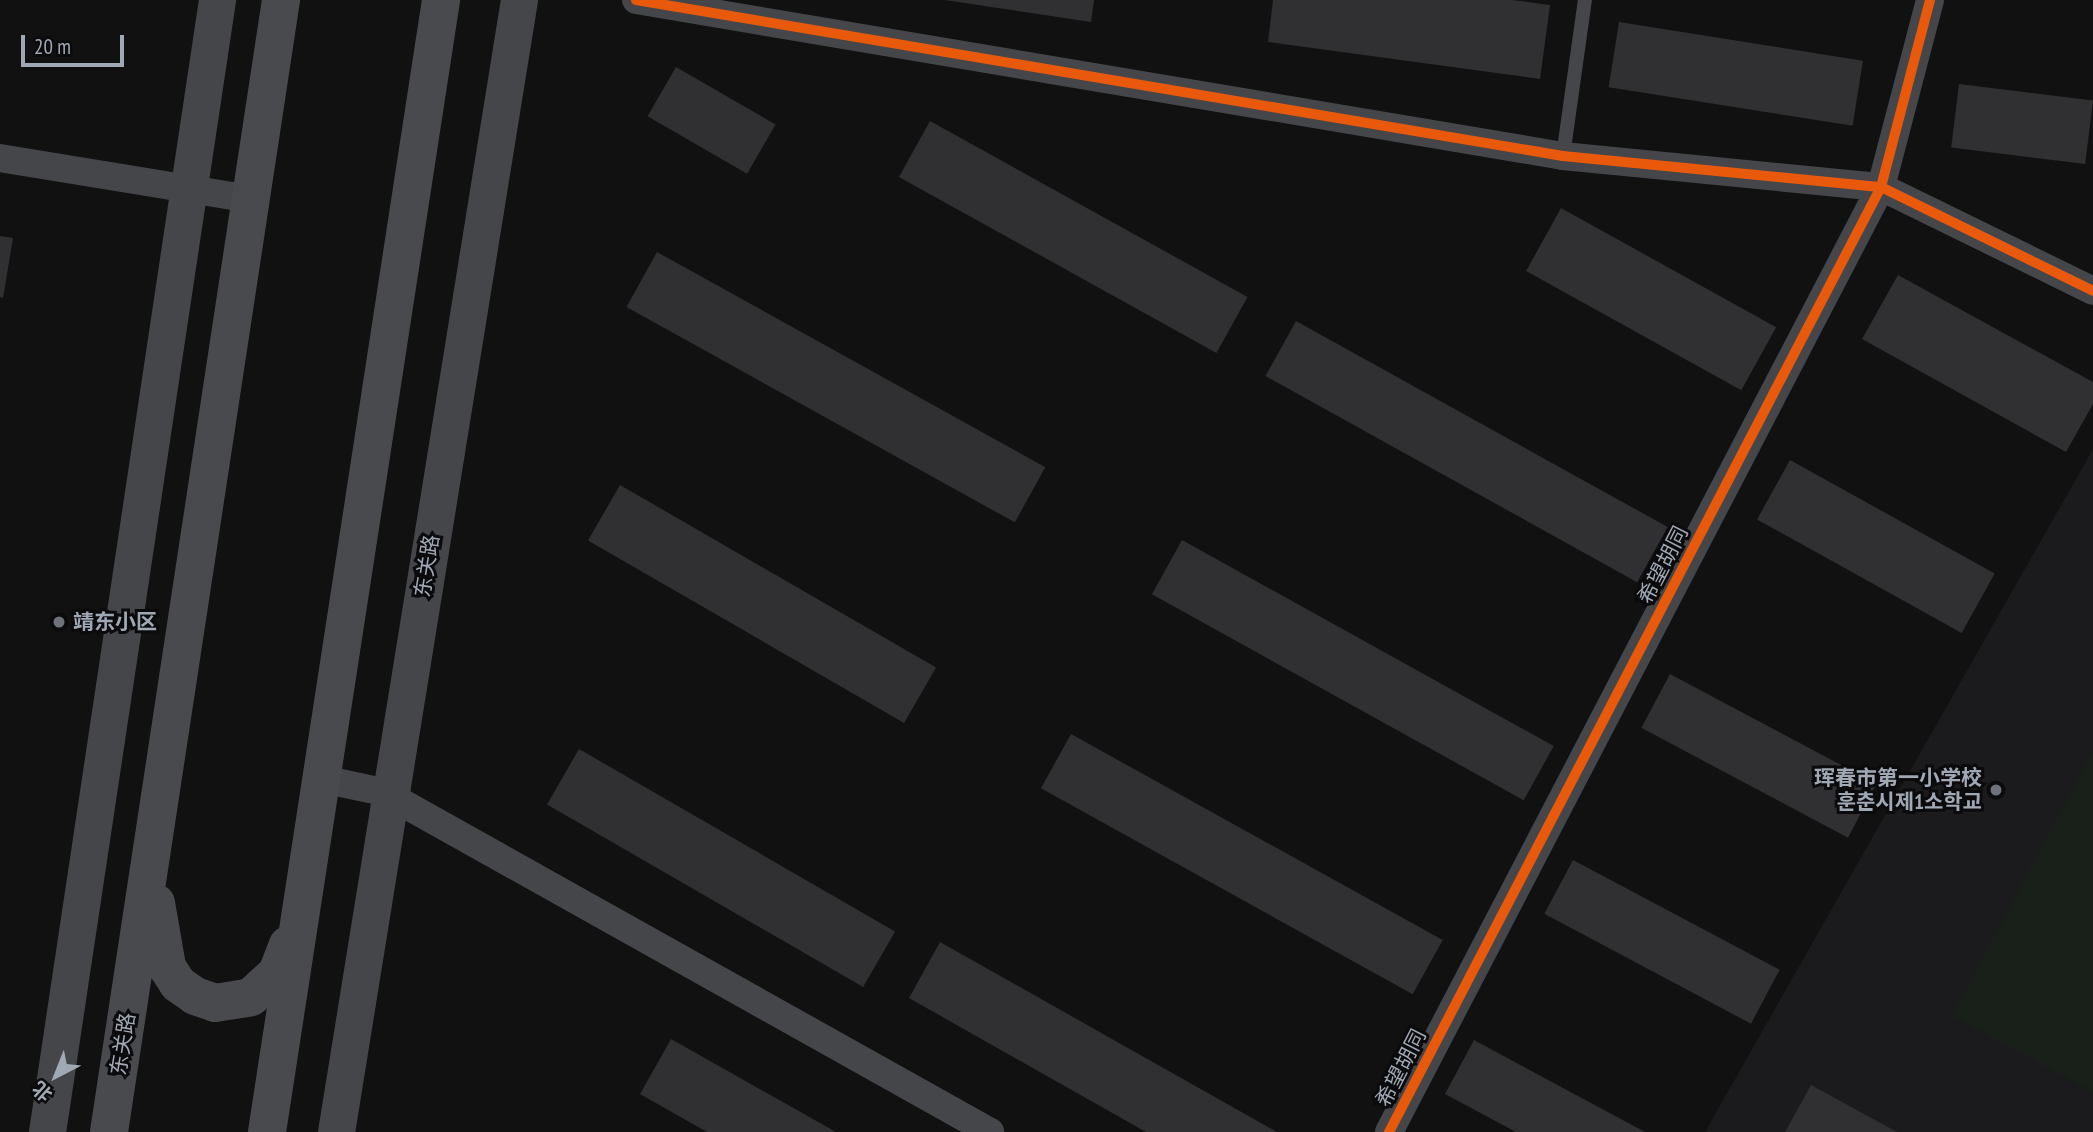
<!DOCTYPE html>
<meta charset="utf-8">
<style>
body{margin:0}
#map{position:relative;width:2093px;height:1132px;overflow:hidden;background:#111;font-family:"PT Sans Narrow","Noto Sans SC","Noto Sans KR",sans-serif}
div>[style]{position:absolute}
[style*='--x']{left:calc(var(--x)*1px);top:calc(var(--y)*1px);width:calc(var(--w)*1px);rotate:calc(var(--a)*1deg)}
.built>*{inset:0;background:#1b1b1d}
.green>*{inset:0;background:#19201a}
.building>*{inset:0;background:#303032;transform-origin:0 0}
.service>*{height:14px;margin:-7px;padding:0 7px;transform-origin:7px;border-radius:7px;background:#45464a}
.minor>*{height:28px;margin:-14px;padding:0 14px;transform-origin:14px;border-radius:14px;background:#45464a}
.tertiary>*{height:37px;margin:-18.5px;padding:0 18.5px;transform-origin:18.5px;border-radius:18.5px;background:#45464a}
.secondary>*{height:38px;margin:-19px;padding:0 19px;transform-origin:19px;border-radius:19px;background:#494a4e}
.cycleway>*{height:10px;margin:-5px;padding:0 5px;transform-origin:5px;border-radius:5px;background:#e8590c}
.dots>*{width:19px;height:19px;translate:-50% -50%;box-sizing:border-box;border:4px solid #0b0b0d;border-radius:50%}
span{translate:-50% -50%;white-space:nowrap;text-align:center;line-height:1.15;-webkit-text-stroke:6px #0b0b0d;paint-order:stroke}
.street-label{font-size:21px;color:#a0a8b4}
.poi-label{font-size:21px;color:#a0a8b4;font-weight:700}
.left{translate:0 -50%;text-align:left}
.right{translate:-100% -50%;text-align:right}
.north{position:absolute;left:21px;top:1041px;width:70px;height:70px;-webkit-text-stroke:5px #0b0b0d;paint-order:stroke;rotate:222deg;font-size:19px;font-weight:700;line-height:28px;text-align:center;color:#a0a8b4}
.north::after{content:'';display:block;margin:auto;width:24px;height:32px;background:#a0a8b4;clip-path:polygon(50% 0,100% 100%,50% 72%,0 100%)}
.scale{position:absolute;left:21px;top:35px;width:103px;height:32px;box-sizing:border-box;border:4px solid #a0a8b4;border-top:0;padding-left:9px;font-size:21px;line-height:24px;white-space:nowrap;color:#a0a8b4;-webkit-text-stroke:5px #0b0b0d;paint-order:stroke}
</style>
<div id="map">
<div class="built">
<i style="clip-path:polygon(2093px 449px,2093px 1132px,1705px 1132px)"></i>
</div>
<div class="green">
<i style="clip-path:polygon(2093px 751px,2093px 1092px,1952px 1016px)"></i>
</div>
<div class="building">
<i style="clip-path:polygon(945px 0,1094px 0,1091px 22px)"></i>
<i style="clip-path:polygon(1273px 0,1512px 0,1550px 5px,1540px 79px,1268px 42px)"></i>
<i style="left:1619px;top:22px;width:247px;height:66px;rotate:9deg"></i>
<i style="left:676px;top:67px;width:115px;height:57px;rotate:30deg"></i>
<i style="left:1959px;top:84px;width:135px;height:64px;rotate:7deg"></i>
<i style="left:930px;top:121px;width:363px;height:64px;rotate:29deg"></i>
<i style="left:1561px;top:208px;width:246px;height:72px;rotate:29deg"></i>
<i style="clip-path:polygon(0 236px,13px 238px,3px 298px,0 297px)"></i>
<i style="left:657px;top:252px;width:444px;height:63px;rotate:29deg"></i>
<i style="clip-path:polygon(1898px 275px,2093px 382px,2093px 404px,2066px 452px,1862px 339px)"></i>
<i style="left:1296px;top:321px;width:425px;height:63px;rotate:29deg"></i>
<i style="left:1790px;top:460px;width:234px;height:68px;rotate:29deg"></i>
<i style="left:620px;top:485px;width:365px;height:64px;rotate:30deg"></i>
<i style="left:1182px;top:540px;width:425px;height:62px;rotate:29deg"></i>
<i style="left:1670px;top:674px;width:234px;height:61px;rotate:28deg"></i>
<i style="left:1071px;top:734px;width:425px;height:62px;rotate:29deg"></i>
<i style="left:579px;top:749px;width:365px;height:64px;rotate:30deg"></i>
<i style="left:1573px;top:860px;width:234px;height:61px;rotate:28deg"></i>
<i style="clip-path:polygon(940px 942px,1277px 1132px,1146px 1132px,909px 998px)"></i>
<i style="clip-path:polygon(671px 1039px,836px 1132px,707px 1132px,640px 1094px)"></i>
<i style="clip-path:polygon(1474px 1040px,1645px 1132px,1516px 1132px,1445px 1094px)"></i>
<i style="clip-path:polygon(1811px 1085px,1897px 1132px,1785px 1132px)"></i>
</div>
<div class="service">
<i style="--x:1563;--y:156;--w:158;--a:-82"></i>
</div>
<div class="minor">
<i style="--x:636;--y:0;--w:940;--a:9.55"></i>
<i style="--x:1563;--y:156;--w:320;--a:5.6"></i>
<i style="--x:1881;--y:187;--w:236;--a:26.1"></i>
<i style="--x:0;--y:158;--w:254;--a:9.3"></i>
<i style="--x:322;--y:779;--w:62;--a:12"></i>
<i style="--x:383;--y:792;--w:696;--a:29.25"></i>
<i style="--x:1389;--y:1132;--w:1065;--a:-62.5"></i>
<i style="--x:1881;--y:187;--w:193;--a:-75.3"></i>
</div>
<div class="tertiary">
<i style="--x:47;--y:1132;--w:1145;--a:-81.46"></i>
<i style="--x:336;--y:1132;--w:1147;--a:-80.82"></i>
</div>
<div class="secondary">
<i style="--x:156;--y:903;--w:65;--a:80.2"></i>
<i style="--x:167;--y:967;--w:20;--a:57"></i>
<i style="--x:178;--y:984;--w:21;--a:35"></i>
<i style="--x:195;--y:996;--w:21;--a:19"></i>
<i style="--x:215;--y:1003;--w:36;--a:-9"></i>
<i style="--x:251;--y:997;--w:35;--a:-43"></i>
<i style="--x:277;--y:973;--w:30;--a:-69"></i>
<i style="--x:109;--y:1132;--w:1145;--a:-81.36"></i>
<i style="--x:267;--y:1132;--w:1145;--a:-81.26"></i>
</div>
<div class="cycleway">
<i style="--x:636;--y:0;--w:940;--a:9.55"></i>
<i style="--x:1563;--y:156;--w:320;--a:5.6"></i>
<i style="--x:1881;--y:187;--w:236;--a:26.1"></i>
<i style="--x:1389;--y:1132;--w:1065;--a:-62.5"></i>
<i style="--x:1881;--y:187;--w:193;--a:-75.3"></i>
</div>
<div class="dots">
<i style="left:59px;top:622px;background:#6e737b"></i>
<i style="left:1996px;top:790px;background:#6e737b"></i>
</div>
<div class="street-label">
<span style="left:1663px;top:565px;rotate:-63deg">希望胡同</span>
<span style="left:427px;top:566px;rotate:-81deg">东关路</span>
<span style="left:123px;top:1044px;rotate:-81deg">东关路</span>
<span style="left:1401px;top:1068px;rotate:-63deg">希望胡同</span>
</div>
<div class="poi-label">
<span class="left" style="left:73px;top:622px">靖东小区</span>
<span class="right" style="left:1982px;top:790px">珲春市第一小学校<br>훈춘시제1소학교</span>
</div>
<div class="north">北</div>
<div class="scale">20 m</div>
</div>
